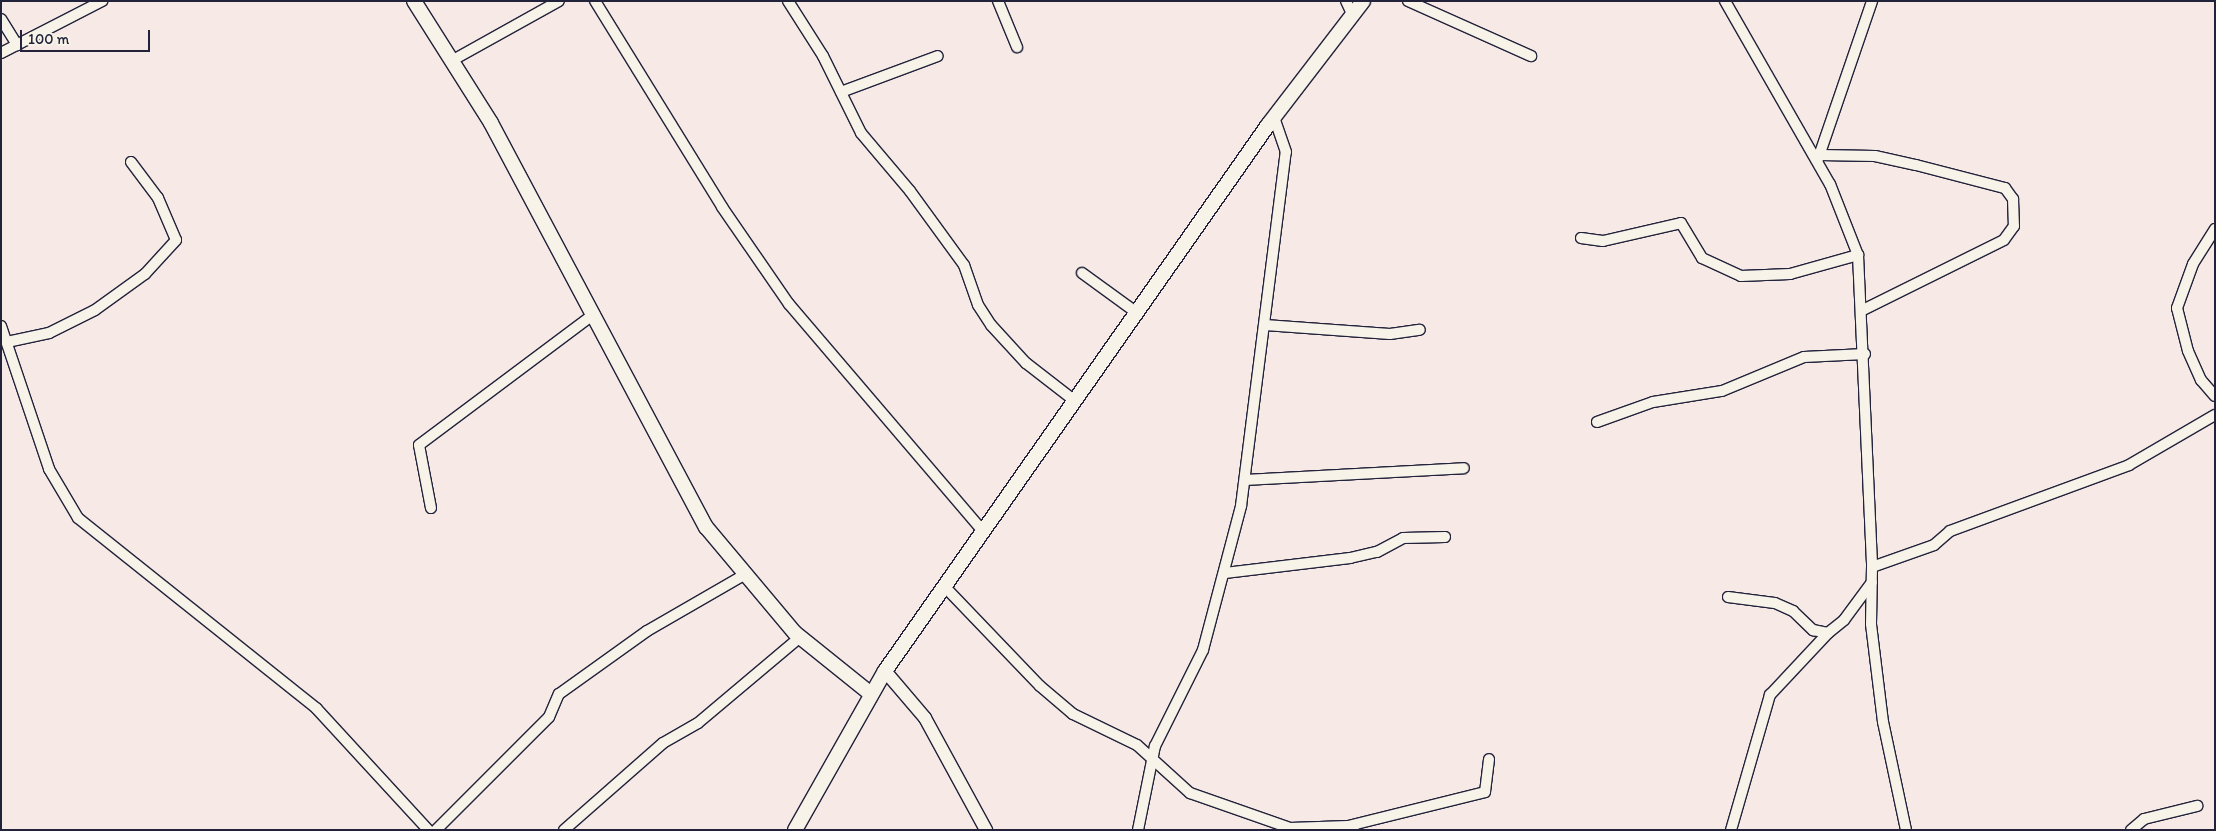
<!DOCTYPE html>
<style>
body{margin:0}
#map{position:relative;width:2216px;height:831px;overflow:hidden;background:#f7eae6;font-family:Itim,sans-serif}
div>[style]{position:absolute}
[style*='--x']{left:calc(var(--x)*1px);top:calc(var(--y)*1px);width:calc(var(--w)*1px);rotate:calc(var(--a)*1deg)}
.roads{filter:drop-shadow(1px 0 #22223b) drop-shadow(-1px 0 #22223b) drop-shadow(0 1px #22223b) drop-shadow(0 -1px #22223b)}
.minor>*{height:10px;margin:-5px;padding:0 5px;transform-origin:5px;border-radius:5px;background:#f7f3e8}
.tertiary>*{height:12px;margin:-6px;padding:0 6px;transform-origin:6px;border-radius:6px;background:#f7f3e8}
.secondary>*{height:14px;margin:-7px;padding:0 7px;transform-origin:7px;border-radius:7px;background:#f7f3e8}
span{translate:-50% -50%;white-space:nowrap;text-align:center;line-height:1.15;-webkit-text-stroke:5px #f7f3e8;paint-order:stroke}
.frame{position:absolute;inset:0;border:2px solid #22223b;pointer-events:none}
.scale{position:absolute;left:20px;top:30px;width:130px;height:22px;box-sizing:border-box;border:2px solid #22223b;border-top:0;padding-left:6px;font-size:15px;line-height:18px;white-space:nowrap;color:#22223b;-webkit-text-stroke:4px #f7f3e8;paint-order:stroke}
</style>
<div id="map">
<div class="roads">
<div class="minor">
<i style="--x:595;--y:1;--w:242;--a:58.3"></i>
<i style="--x:722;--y:207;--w:118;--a:55.4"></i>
<i style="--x:789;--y:304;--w:299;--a:49.5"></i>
<i style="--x:788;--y:1;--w:65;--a:57.5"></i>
<i style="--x:823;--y:56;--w:86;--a:63.7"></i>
<i style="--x:861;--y:133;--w:76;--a:49.8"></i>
<i style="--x:910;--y:191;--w:92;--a:53.9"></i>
<i style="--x:964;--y:265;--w:42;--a:70.7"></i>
<i style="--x:978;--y:305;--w:24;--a:57"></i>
<i style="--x:991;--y:325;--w:52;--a:47.4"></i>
<i style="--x:1026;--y:363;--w:62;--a:37.8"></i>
<i style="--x:998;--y:1;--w:50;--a:67.6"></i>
<i style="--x:1346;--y:1;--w:14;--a:65"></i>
<i style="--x:1408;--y:1;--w:135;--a:24.1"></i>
<i style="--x:1725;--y:1;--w:211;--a:60.2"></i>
<i style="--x:1830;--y:184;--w:76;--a:68.5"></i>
<i style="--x:1858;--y:255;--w:312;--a:87.4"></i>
<i style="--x:1;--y:19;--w:31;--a:58"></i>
<i style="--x:1;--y:53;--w:114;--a:-27.2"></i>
<i style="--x:453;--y:60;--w:121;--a:-29.1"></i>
<i style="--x:841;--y:92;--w:103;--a:-20.4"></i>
<i style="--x:1820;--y:155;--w:55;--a:1"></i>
<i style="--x:1875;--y:156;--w:42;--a:12.4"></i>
<i style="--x:1916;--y:165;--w:92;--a:14.5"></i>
<i style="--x:2005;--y:188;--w:14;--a:54"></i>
<i style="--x:2013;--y:199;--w:27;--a:88"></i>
<i style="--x:2014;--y:226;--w:17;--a:126"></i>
<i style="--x:2004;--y:240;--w:157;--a:153.6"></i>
<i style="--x:1818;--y:159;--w:167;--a:-71.1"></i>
<i style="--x:2215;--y:229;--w:41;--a:122.2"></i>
<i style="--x:2193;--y:264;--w:47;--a:110"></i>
<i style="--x:2177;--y:308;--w:44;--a:75.7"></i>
<i style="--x:2188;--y:351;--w:32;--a:66"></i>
<i style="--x:2201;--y:380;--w:21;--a:49"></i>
<i style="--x:1581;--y:238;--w:22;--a:8"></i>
<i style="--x:1603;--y:241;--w:80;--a:-13"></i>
<i style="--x:1681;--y:223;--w:41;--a:59"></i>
<i style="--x:1702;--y:258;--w:43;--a:24.8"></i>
<i style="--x:1741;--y:276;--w:49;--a:-2.3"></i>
<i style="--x:1790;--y:274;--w:71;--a:-15.6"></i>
<i style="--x:1082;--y:273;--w:68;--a:36"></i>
<i style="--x:1265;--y:325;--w:125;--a:4.1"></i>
<i style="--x:1390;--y:334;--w:30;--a:-8"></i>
<i style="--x:1;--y:326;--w:151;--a:71.4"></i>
<i style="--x:49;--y:469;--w:57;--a:59.4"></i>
<i style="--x:78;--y:518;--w:305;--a:38.6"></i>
<i style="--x:316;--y:708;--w:166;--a:47.4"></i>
<i style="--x:7;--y:342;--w:43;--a:-12.1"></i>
<i style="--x:49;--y:333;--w:51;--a:-26.6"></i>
<i style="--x:95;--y:310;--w:62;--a:-35.8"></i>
<i style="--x:145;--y:274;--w:46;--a:-47.6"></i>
<i style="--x:176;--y:240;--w:46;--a:-113.2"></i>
<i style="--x:158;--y:198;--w:45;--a:-126.9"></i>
<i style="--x:1597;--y:422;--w:59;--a:-19.7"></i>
<i style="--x:1653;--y:402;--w:70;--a:-9.1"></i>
<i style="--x:1722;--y:391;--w:89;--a:-22.5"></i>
<i style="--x:1804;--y:357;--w:61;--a:-2.8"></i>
<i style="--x:1245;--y:480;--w:219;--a:-3.1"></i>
<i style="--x:431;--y:508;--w:64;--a:-100.8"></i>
<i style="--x:419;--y:445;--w:219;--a:-36.8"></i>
<i style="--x:1225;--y:573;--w:126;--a:-6.8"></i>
<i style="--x:1350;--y:558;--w:28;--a:-13"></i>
<i style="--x:1377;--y:552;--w:30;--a:-28"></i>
<i style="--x:1403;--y:538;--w:42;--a:-1.4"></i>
<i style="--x:945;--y:587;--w:137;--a:46.2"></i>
<i style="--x:1040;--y:686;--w:43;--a:40.3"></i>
<i style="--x:1073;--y:714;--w:71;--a:25.8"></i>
<i style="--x:1137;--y:745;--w:72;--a:42.2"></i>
<i style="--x:1190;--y:793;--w:106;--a:19.3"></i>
<i style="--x:1290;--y:828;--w:58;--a:-2"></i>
<i style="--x:1348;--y:826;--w:7;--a:34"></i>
<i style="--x:1728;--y:597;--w:47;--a:7.3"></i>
<i style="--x:1775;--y:603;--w:20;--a:24"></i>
<i style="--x:1793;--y:611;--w:28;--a:44"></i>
<i style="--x:1813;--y:630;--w:15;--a:11"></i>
<i style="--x:1828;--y:633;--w:21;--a:-39"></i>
<i style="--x:1844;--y:620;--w:47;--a:-53.6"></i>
<i style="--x:1348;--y:826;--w:141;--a:-13.9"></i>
<i style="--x:1485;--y:792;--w:33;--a:-83"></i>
<i style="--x:436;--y:830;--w:160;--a:-45"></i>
<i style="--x:549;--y:717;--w:25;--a:-67"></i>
<i style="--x:559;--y:694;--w:108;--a:-35.6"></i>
<i style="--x:647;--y:631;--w:112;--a:-30"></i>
<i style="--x:564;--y:830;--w:132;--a:-41.3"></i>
<i style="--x:663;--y:743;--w:40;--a:-29.7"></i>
<i style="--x:698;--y:723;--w:133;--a:-40.1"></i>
<i style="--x:1138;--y:830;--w:86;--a:-78.6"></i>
<i style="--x:1155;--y:746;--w:107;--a:-63.4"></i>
<i style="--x:1203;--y:650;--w:149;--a:-75.2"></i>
<i style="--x:1241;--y:506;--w:357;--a:-82.8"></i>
<i style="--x:1286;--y:152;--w:37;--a:-109"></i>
<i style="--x:1731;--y:830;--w:141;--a:-73.9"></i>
<i style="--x:1770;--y:695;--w:85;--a:-46.9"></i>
<i style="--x:1906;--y:830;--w:110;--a:-102"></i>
<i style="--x:1883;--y:722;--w:99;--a:-97"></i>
<i style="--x:1871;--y:624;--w:57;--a:-89"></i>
<i style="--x:1872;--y:567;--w:66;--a:-19.5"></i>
<i style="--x:1934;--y:545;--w:21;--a:-41"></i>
<i style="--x:1950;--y:531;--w:191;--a:-20.2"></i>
<i style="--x:2129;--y:465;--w:99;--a:-30.2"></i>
<i style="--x:2131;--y:830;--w:17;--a:-40"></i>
<i style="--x:2144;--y:819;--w:55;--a:-13.8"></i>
</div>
<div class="tertiary">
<i style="--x:885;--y:671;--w:62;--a:49.6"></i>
<i style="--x:925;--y:718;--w:128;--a:61.4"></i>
</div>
<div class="secondary">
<i style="--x:414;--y:1;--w:144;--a:57.7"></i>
<i style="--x:491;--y:123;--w:458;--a:62"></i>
<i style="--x:706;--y:527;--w:138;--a:50"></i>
<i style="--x:795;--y:633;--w:97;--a:38.8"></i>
<i style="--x:795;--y:830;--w:183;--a:-60.5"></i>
<i style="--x:885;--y:671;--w:667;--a:-54.95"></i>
<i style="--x:1268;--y:125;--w:156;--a:-52.5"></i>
</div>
</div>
<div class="frame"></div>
<div class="scale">100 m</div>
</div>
